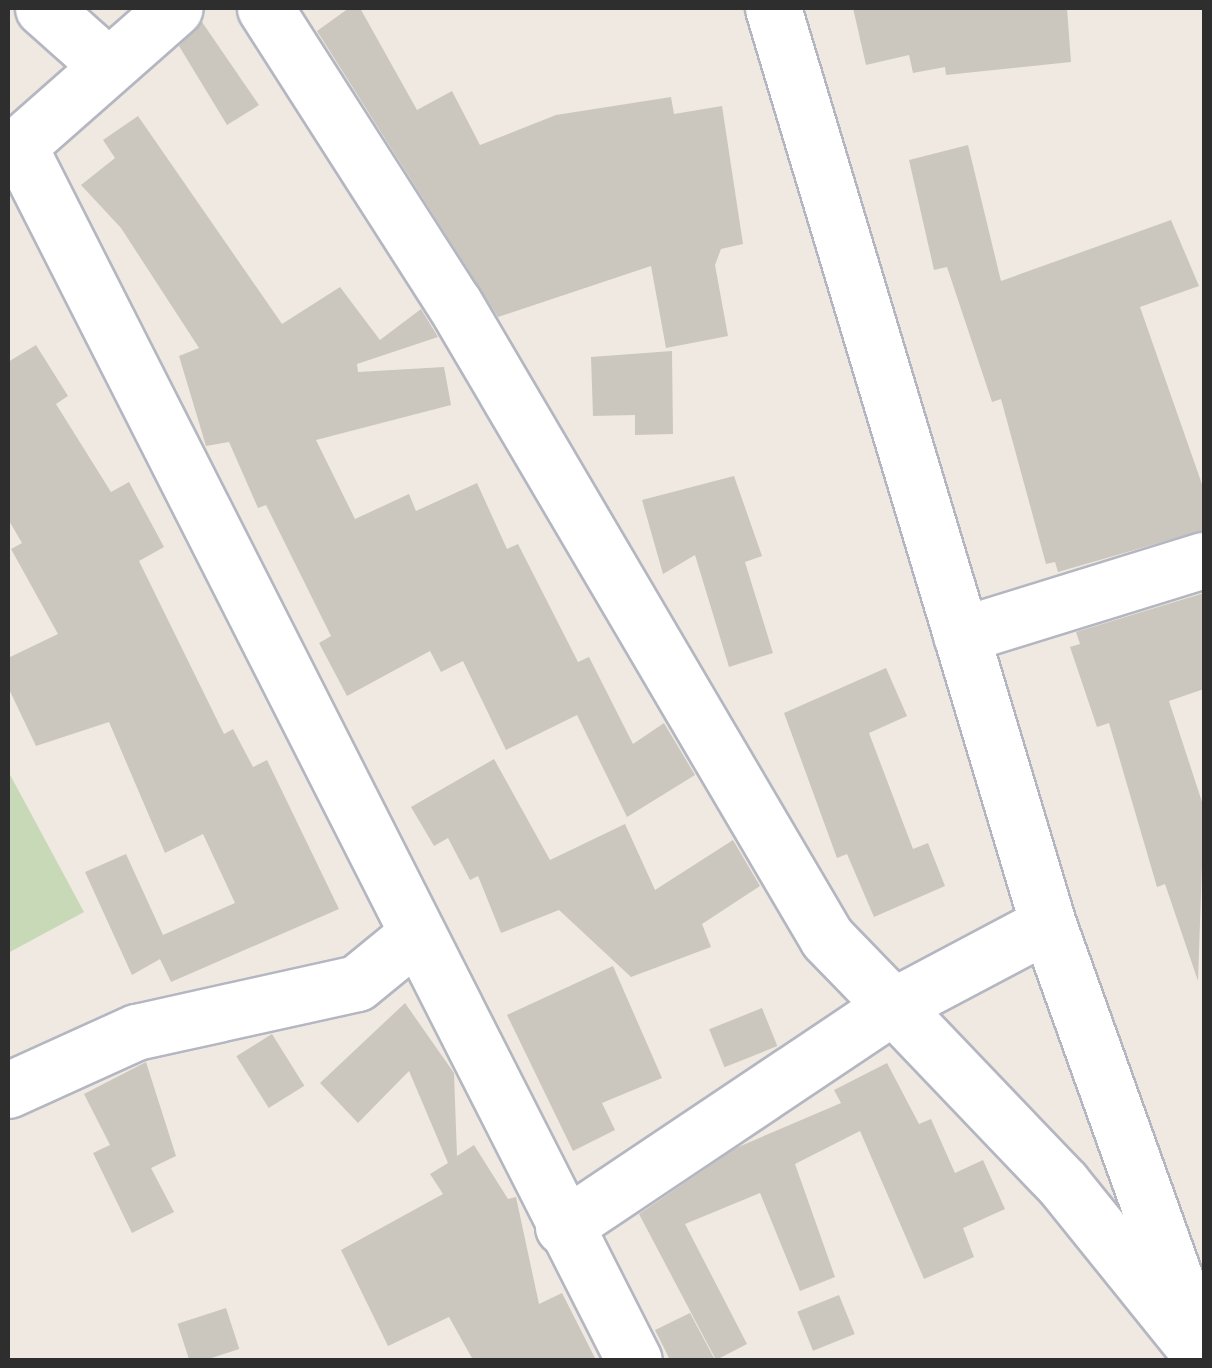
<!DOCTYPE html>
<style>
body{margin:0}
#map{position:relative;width:1212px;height:1368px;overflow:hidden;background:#efe9e1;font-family:"DejaVu Sans",sans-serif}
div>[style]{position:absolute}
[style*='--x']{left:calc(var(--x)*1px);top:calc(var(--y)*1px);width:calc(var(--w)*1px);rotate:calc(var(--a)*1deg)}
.cemetery>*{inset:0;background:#c8d9b8}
.building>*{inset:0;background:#cbc7bf;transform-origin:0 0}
.roads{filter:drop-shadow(2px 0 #b4b7c1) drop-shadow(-2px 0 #b4b7c1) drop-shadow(0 2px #b4b7c1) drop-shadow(0 -2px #b4b7c1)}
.minor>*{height:55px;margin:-27.5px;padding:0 27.5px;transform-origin:27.5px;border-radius:27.5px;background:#fff}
.secondary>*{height:55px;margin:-27.5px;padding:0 27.5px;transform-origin:27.5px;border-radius:27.5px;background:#fff}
span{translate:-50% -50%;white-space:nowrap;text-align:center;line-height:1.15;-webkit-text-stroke:9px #fff;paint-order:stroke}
.frame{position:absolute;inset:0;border:10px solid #2e2e2e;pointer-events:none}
</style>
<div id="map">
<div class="cemetery">
<i style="clip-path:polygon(8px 771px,84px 912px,8px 953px)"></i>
</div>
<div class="building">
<i style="clip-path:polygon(349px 8px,360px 8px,417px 110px,452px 91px,480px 145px,556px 115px,671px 97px,674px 114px,722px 106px,743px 244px,721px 249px,715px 265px,728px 336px,666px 348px,651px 266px,498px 317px,317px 31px)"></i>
<i style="clip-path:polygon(853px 8px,1067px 8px,1071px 62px,946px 75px,945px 67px,913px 73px,909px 55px,866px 65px)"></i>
<i style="clip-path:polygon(202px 22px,259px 105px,227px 125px,179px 46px)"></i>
<i style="clip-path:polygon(138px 116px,282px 324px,340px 287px,380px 340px,421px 309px,438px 337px,357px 364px,358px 372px,444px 367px,451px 405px,316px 440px,355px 519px,409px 494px,416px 511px,477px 483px,507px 549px,518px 544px,578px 662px,589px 657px,633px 744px,664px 723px,695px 775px,627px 817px,577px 715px,506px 750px,463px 661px,441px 672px,430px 651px,347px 696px,319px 643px,331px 636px,266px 505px,258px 508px,229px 442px,206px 446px,179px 356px,199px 348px,121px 228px,81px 185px,115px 158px,103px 140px)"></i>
<i style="clip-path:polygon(968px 145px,1001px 281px,1171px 220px,1199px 286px,1140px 307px,1204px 490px,1204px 530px,1058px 572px,1055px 562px,1046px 564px,1001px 399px,992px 402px,947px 267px,934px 270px,909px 160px)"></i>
<i style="clip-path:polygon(36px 345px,68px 396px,56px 404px,111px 492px,129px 482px,164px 547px,139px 561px,224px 734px,233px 729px,253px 767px,267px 760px,339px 909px,171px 982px,160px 959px,132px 975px,85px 872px,126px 854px,163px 935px,235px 903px,203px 834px,165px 853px,109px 722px,36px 746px,8px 687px,8px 658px,58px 634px,11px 549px,22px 543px,8px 519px,8px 362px)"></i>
<i style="clip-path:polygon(672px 351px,673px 434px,635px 435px,635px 415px,593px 416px,591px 357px)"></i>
<i style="clip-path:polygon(734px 476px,762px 556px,745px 562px,773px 653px,729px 667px,695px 555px,663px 574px,642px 500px)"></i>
<i style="clip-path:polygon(1204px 593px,1204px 689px,1169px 701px,1204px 808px,1198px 981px,1165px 884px,1157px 887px,1109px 723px,1097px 727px,1070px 647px,1080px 644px,1076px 632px)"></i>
<i style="clip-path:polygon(886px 668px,907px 716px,869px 733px,913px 849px,928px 843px,945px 886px,874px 917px,847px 854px,837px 858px,784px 713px)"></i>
<i style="clip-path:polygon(494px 759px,550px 860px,625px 824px,655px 890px,733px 840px,760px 886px,702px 924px,711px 947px,631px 977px,559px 910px,501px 933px,478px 876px,470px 880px,448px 838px,434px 846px,411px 807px)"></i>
<i style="clip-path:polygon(613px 966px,662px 1078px,602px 1103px,615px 1130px,573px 1151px,507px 1015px)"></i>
<i style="clip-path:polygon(405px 1003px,454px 1073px,457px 1156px,474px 1145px,508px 1199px,516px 1197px,539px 1304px,562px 1293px,596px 1360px,473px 1360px,449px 1317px,388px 1346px,341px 1250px,443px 1194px,430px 1174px,448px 1163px,409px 1071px,358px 1123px,320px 1083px)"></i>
<i style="left:762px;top:1008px;width:41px;height:57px;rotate:68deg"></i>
<i style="left:272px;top:1034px;width:61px;height:42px;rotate:58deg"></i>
<i style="clip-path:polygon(146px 1062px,176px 1156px,151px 1168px,174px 1212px,132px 1233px,93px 1153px,110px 1145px,84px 1094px)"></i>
<i style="clip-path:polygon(887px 1063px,919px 1124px,931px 1119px,955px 1173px,983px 1160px,1005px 1209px,963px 1228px,974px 1257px,924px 1279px,860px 1131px,795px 1164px,835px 1277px,800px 1291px,760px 1193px,685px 1224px,747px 1344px,716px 1360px,639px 1214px,736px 1148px,841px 1103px,834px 1090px)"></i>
<i style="left:839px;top:1295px;width:42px;height:45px;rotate:68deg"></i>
<i style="left:226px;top:1308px;width:43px;height:51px;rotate:72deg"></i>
<i style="clip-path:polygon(690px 1313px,715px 1360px,670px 1360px,655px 1330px)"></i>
</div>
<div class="roads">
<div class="minor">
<i style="--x:43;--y:8;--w:87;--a:41.7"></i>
<i style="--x:265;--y:8;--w:350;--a:57.4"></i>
<i style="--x:454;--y:303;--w:736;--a:59.57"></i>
<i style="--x:827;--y:938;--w:95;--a:45.9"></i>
<i style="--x:893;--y:1006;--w:175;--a:-27.9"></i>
<i style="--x:18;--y:145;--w:1362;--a:63.12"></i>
<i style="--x:961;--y:635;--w:254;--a:-17.2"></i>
<i style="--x:8;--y:1090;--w:141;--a:-24.4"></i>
<i style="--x:136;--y:1032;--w:226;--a:-12.5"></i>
<i style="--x:357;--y:983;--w:71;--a:-39.3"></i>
<i style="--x:563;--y:1227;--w:397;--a:-33.8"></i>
<i style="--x:893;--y:1006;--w:246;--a:46.3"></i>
<i style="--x:1063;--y:1184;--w:212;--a:51.1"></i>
</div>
<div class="secondary">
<i style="--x:773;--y:8;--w:956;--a:73.29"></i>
<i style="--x:1048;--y:924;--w:463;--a:70.3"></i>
<i style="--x:8;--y:155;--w:222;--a:-41.4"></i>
</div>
</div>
<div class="frame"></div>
</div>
